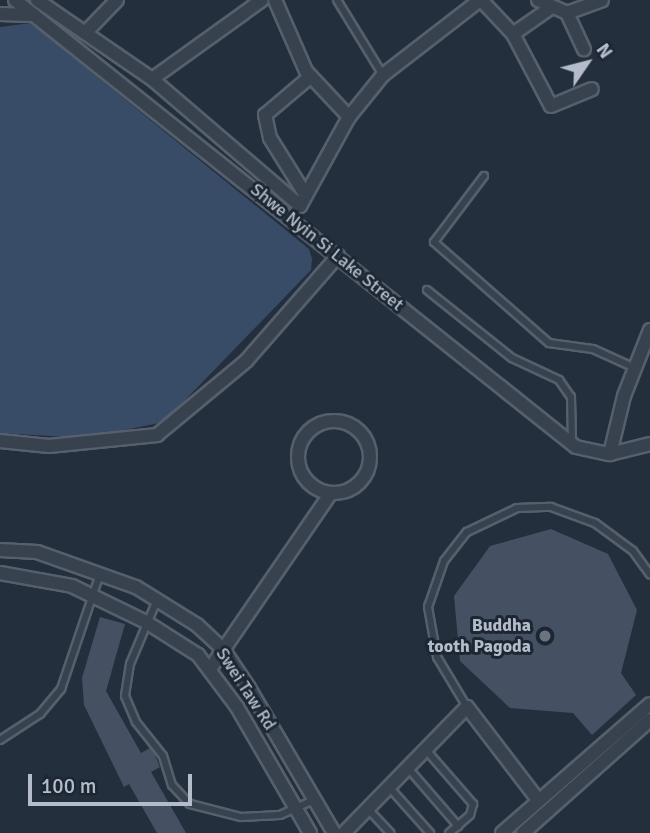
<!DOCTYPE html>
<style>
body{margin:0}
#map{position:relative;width:650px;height:833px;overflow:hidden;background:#242f3e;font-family:Signika,sans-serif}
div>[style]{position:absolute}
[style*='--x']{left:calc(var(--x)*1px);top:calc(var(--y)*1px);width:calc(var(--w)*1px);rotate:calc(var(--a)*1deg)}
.water>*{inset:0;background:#394c67}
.building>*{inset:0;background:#455162}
.roads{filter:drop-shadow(2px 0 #565f6c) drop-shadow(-2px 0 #565f6c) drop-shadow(0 2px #565f6c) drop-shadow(0 -2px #565f6c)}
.lane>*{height:6px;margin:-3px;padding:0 3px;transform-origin:3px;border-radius:3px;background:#38414e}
.street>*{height:12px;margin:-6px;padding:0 6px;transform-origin:6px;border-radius:6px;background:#38414e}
.street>.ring{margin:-6px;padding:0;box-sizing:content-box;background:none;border:12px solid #38414e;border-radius:50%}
.dots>*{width:19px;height:19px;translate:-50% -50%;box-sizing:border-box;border:4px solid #1d2633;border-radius:50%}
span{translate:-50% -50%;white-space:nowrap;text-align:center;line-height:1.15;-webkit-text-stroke:6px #1d2633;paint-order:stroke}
.street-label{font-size:18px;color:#b4bcc9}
.poi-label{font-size:18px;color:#b4bcc9;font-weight:700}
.right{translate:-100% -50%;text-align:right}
.north{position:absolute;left:552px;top:28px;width:70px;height:70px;-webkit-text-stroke:5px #1d2633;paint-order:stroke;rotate:55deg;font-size:19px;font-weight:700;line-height:28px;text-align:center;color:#b4bcc9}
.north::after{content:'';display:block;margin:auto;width:24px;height:32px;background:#b4bcc9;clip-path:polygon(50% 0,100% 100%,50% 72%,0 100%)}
.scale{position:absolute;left:28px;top:774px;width:164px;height:32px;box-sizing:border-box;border:4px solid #b4bcc9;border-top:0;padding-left:9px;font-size:21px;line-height:24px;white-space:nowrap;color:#b4bcc9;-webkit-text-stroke:5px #1d2633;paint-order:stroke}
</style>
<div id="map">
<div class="water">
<i style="clip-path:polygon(31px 23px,309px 249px,312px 259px,311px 270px,164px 422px,85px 438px,0 433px,0 27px)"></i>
</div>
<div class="building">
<i style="clip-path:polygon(551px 529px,608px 554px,637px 610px,621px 673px,636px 695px,592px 735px,573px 713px,510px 708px,460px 661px,454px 596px,490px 546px)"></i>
<i style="clip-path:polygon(100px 617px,125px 624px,106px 691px,141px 753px,150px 748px,155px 755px,160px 767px,151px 772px,186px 833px,157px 833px,129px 784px,124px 787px,84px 705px,82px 678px)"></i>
</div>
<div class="roads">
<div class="lane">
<i style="--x:337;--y:0;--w:88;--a:58.5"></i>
<i style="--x:484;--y:176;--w:83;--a:127.1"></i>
<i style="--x:434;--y:242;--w:153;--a:41.3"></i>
<i style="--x:549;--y:343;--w:44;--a:7.8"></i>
<i style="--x:593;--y:349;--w:46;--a:24.3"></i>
<i style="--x:427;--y:290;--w:109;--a:38.7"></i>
<i style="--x:512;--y:358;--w:52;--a:25.1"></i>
<i style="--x:559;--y:380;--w:21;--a:55"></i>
<i style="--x:571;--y:397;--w:45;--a:88.7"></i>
<i style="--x:157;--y:600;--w:69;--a:112.9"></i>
<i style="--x:130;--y:664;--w:32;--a:99"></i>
<i style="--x:125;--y:696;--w:28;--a:67"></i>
<i style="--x:136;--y:722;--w:43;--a:51.5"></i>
<i style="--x:163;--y:756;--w:30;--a:73"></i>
<i style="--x:172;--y:785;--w:26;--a:47"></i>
<i style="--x:190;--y:804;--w:53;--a:14.3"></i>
<i style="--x:241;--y:817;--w:39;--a:-3"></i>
<i style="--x:280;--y:815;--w:37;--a:-24"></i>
<i style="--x:467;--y:707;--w:58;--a:-121"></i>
<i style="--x:437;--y:657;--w:51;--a:-100.2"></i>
<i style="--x:428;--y:607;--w:49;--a:-70.8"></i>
<i style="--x:444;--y:561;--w:37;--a:-52"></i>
<i style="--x:467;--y:532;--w:55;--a:-25.6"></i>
<i style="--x:517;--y:508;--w:34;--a:-2"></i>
<i style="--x:551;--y:507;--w:47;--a:20"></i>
<i style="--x:595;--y:523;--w:47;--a:36.4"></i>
<i style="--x:633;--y:551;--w:29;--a:54"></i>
<i style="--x:0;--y:740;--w:48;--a:-33"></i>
<i style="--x:40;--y:714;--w:33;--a:-50"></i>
<i style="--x:61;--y:689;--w:121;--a:-71.3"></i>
<i style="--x:426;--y:750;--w:72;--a:49"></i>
<i style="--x:473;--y:804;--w:11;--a:105"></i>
<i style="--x:470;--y:815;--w:28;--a:139"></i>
<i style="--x:408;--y:768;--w:77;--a:49.2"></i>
<i style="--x:389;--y:787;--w:62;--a:48.3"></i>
<i style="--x:368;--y:809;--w:33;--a:47"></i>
</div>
<div class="street">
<i style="--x:15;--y:0;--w:717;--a:38.55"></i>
<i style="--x:576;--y:447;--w:35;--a:12"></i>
<i style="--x:610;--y:454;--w:41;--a:-14"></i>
<i style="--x:37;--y:0;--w:140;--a:34.5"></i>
<i style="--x:152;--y:79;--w:195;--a:40.6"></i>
<i style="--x:300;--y:206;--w:102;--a:-61.2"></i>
<i style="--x:349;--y:117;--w:54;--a:-51"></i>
<i style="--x:383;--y:75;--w:123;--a:-37.7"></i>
<i style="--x:275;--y:0;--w:77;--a:66.4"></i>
<i style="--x:306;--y:71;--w:63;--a:46.9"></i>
<i style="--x:481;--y:0;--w:47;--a:46.7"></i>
<i style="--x:513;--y:34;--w:81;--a:62.2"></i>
<i style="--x:551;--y:106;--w:44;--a:-22.5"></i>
<i style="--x:538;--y:0;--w:32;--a:24"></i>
<i style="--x:567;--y:13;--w:37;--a:-20"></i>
<i style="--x:567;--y:13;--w:40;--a:65"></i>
<i style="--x:0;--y:14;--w:32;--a:2"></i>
<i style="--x:85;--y:33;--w:46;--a:-45.9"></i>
<i style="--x:513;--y:34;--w:44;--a:-34.8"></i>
<i style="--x:152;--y:79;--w:135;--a:-35.7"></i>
<i style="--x:305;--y:194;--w:66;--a:-122"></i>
<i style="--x:270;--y:138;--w:24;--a:-102"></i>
<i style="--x:265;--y:115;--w:59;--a:-40.2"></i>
<i class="ring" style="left:298px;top:421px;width:60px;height:60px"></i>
<i style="--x:0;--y:441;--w:49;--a:5.8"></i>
<i style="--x:49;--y:446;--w:109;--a:-5.8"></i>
<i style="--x:157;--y:435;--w:116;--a:-39.7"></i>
<i style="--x:246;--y:361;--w:140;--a:-48.8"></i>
<i style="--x:610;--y:454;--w:60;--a:-76.4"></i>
<i style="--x:624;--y:396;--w:71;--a:-68.5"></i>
<i style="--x:0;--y:550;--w:37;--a:3"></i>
<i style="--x:37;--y:552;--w:105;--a:19.5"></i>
<i style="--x:136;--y:587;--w:72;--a:31.9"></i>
<i style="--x:197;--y:625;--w:35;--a:43"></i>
<i style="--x:223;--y:649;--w:47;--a:56.3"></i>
<i style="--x:249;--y:688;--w:168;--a:59.6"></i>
<i style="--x:0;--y:573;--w:73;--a:10.2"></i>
<i style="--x:72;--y:586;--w:82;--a:25.9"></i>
<i style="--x:146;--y:622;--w:62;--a:32.4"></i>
<i style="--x:198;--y:655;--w:65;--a:53.1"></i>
<i style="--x:237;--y:707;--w:146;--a:59.9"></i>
<i style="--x:210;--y:669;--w:210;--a:-55.5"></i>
<i style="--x:344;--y:833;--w:176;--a:-45.7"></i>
<i style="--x:467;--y:707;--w:117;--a:52.6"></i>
<i style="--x:502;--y:833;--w:196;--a:-41.1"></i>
<i style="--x:523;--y:833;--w:170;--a:-41.7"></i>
</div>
</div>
<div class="dots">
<i style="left:545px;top:636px;background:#6b7280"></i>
</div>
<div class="street-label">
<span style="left:327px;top:247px;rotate:39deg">Shwe Nyin Si Lake Street</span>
<span style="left:246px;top:689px;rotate:57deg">Swei Taw Rd</span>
</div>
<div class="poi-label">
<span class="right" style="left:531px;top:636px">Buddha<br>tooth Pagoda</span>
</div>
<div class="north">N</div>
<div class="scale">100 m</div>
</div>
